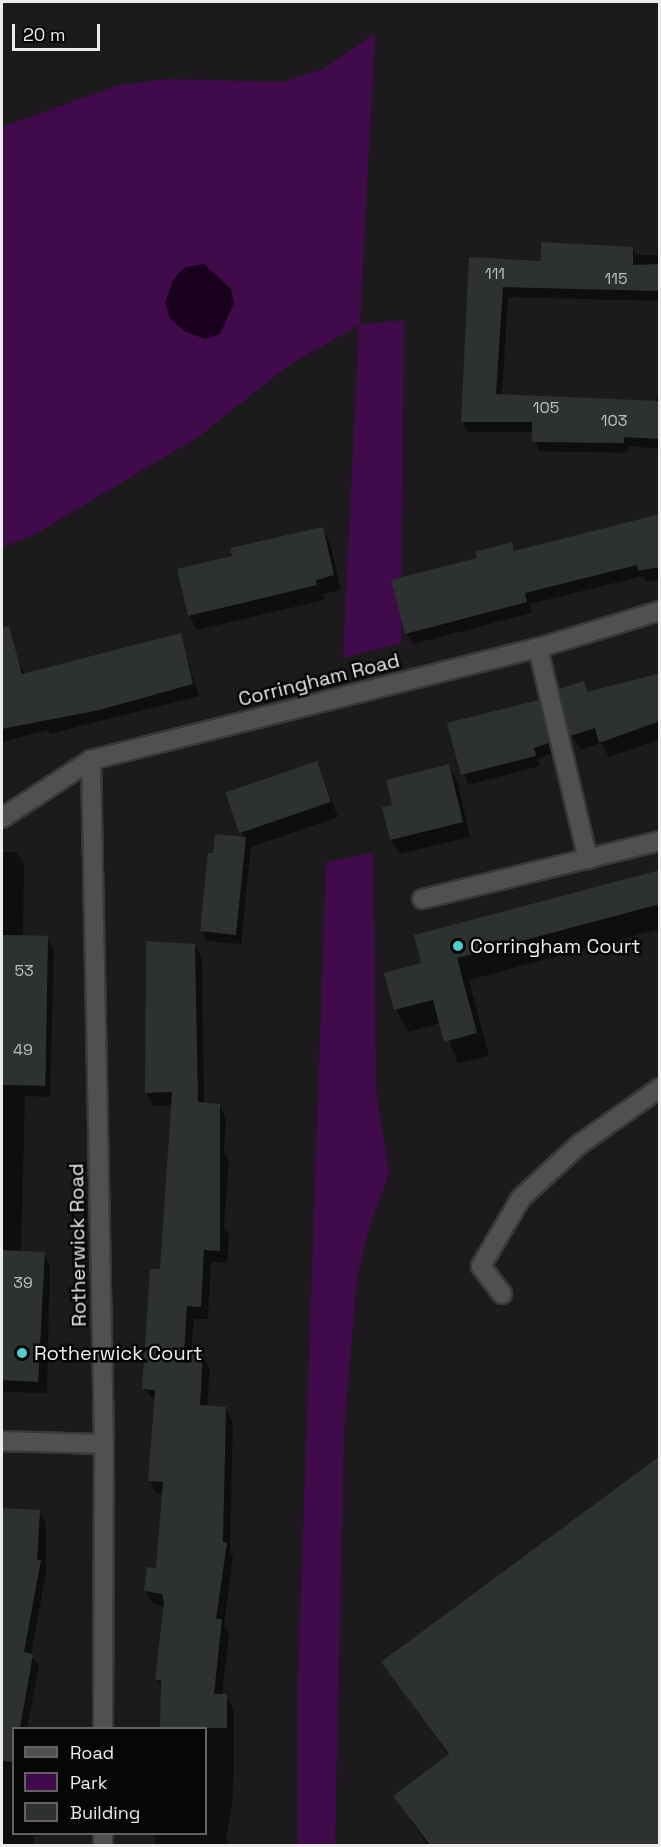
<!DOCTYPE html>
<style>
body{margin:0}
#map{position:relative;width:661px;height:1847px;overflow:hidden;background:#1c1a1d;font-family:"Space Grotesk",sans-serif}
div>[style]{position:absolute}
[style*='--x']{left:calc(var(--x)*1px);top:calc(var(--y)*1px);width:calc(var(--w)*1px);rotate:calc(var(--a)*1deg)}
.green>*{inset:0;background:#410a4a}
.water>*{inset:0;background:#19001d}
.shadow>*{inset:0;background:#0007}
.building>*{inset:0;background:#2d3231;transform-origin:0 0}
.roads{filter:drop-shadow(2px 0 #39383a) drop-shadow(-2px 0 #39383a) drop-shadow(0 2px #39383a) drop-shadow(0 -2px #39383a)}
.minor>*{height:18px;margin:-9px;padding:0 9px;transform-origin:9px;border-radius:9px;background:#514f52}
.dots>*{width:16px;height:16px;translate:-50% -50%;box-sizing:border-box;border:3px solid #060607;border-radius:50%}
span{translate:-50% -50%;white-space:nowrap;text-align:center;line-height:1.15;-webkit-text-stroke:5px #060607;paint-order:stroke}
.number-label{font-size:16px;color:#bcbdbe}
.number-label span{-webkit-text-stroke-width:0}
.street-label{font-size:20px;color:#ecebed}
.poi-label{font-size:20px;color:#ecebed}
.left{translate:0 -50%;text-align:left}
.frame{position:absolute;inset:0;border:3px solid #ecebed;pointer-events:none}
.legend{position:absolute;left:12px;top:1727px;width:195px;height:108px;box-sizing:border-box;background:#060607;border:2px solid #626263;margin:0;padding:8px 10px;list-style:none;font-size:18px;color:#ecebed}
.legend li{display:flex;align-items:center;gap:12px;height:30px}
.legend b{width:30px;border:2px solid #626263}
.scale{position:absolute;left:12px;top:24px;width:88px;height:27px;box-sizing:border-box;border:3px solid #ecebed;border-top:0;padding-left:8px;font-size:18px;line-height:21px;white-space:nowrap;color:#ecebed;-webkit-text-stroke:4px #060607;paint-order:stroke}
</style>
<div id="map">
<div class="green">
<i style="clip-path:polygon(375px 33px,360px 324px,404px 320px,401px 643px,343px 658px,359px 325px,288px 366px,198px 437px,32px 536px,2px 547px,2px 127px,119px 85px,169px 79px,282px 82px,323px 69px)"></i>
<i style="clip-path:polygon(373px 853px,376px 1089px,389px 1174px,370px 1225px,357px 1278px,344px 1432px,335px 1845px,298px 1845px,298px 1679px,326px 862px)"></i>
</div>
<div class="water">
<i style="clip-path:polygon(204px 264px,231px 289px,234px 303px,220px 334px,205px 339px,184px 331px,170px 318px,165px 303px,173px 280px,185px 267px)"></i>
</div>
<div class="shadow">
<i style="clip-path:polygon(632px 248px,636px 255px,660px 255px,660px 301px,508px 297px,502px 396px,656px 402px,660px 386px,660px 449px,629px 446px,628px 453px,539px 451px,533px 432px,468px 432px,463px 422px,471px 259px,542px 263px)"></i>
<i style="clip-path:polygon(660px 515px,660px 580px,646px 582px,643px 576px,530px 604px,532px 613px,413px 644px,406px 633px,478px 559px,511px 544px,516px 552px)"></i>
<i style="clip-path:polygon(322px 528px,330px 543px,341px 590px,323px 594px,324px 600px,197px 630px,189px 615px,234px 558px)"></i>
<i style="clip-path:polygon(180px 635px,199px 696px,50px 734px,48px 730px,2px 742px,2px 662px,17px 658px,25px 675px)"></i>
<i style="clip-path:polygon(660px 674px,660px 739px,609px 757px,601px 743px,580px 750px,572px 735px,561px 690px,584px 682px,590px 693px)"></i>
<i style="clip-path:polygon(538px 702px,554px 753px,538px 758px,540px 766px,468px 785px,449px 724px)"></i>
<i style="clip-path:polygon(317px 763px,338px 817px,251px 847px,241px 944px,207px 941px,202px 931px,215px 855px,244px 838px,227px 794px)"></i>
<i style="clip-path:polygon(448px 766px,457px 780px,470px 837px,400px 854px,392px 840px,384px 808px,394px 806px)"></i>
<i style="clip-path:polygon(2px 852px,17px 852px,24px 864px,23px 937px,47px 938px,54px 949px,50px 1097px,25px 1096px,21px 1253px,44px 1253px,50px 1265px,47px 1393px,2px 1392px)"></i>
<i style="clip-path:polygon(660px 871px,660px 929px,469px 980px,489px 1056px,458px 1063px,441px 1023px,409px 1032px,396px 1010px,423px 964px)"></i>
<i style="clip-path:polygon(195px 945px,202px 958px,204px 1104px,219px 1105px,226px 1118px,224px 1152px,229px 1160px,224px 1227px,229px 1235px,227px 1263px,211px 1262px,208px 1319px,194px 1319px,191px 1355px,202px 1356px,210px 1369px,207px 1407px,225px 1408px,233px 1422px,230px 1551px,233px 1557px,224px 1625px,229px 1634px,222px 1696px,226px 1696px,234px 1709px,233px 1800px,226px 1839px,229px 1846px,154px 1846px,156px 1834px,206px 1834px,206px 1728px,162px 1728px,162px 1689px,156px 1679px,165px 1606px,153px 1604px,145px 1591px,157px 1570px,163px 1494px,157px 1494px,150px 1481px,155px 1402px,144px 1389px,161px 1271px,173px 1105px,154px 1106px,146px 1092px)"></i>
<i style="clip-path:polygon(660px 1458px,660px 1846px,428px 1846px,395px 1796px,449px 1756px,383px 1663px)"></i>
<i style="clip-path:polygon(2px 1509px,39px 1512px,46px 1523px,46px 1573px,31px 1655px,39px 1666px,27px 1728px,14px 1728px,14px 1834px,34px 1834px,33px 1846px,2px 1846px)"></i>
</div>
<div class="building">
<i style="clip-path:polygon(541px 242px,633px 247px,633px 265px,660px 264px,660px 291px,503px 287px,496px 394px,660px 401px,660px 439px,624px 437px,624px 443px,532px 442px,532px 422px,461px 422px,469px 257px,541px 261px)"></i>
<i style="clip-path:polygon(660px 514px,660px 567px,638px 571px,637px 565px,525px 593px,527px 602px,405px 634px,391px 580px,477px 558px,475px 552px,512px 542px,514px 551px)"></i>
<i style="clip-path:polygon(323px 527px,334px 575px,316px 580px,317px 585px,188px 616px,177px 569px,232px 556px,230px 548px)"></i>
<i style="clip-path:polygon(9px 626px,22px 674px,181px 633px,193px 684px,99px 710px,2px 729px,2px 627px)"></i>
<i style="clip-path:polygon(660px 673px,660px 721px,599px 743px,595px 728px,570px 736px,559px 689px,584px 681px,588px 692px)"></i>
<i style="clip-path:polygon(539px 700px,549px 743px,534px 748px,536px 756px,461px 775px,447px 723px)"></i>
<i style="left:317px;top:761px;width:43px;height:97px;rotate:71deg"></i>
<i style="clip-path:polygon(449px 764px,463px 822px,390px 840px,382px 807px,392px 805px,386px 780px)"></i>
<i style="clip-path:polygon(215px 834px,246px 837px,236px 935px,200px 931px,208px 853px,213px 853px)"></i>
<i style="clip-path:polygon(660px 870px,660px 904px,457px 958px,477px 1033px,444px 1042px,433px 1000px,394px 1010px,384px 973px,421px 963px,414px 935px)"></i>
<i style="left:2px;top:935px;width:46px;height:150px;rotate:1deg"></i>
<i style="clip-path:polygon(146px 941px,195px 944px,198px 1102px,220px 1104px,220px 1251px,204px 1250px,201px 1307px,187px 1306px,184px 1353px,203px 1354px,200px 1405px,226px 1407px,223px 1542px,227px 1543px,216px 1619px,222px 1619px,214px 1694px,227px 1694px,227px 1728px,160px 1728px,161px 1680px,155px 1680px,164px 1603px,162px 1594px,144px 1591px,147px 1567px,156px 1568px,163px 1482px,148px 1481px,155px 1390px,142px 1389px,150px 1269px,160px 1269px,172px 1092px,145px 1093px)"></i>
<i style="left:2px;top:1250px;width:43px;height:130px;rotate:3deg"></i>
<i style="clip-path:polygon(660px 1456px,660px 1845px,430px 1845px,393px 1796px,449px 1754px,381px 1662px)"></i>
<i style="clip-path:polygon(2px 1508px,40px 1510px,37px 1560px,41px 1560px,24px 1652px,33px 1654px,20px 1728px,14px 1728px,14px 1762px,2px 1761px)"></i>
</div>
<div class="roads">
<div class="minor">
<i style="--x:538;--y:648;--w:217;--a:76.7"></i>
<i style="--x:91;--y:760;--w:684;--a:88.91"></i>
<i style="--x:104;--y:1444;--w:284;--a:90.2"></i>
<i style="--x:2;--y:818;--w:106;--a:-33.1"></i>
<i style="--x:91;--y:760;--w:461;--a:-14.1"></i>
<i style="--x:538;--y:648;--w:127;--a:-16.9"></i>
<i style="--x:422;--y:899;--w:245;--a:-13.7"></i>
<i style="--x:502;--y:1294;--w:35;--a:-127"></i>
<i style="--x:481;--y:1266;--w:79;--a:-59.5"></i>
<i style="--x:521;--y:1198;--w:80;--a:-42.5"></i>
<i style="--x:580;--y:1144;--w:98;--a:-35"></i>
<i style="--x:2;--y:1441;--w:102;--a:1.7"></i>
<i style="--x:103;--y:1846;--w:12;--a:-90"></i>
</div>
</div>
<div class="dots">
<i style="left:458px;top:946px;background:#52cdcd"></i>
<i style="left:22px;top:1353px;background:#52cdcd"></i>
</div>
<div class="number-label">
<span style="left:495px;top:274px">111</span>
<span style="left:616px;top:279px">115</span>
<span style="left:546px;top:408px">105</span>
<span style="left:614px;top:421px">103</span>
<span style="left:24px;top:971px">53</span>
<span style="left:23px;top:1050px">49</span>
<span style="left:23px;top:1283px">39</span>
</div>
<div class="street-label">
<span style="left:319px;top:680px;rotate:-14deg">Corringham Road</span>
<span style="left:78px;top:1245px;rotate:-91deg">Rotherwick Road</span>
</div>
<div class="poi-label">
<span class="left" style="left:470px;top:946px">Corringham Court</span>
<span class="left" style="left:34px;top:1353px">Rotherwick Court</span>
</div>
<div class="frame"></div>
<ul class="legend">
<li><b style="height:8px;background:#514f52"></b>Road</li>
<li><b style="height:16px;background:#410a4a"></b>Park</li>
<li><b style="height:16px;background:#2d3231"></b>Building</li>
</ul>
<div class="scale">20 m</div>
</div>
